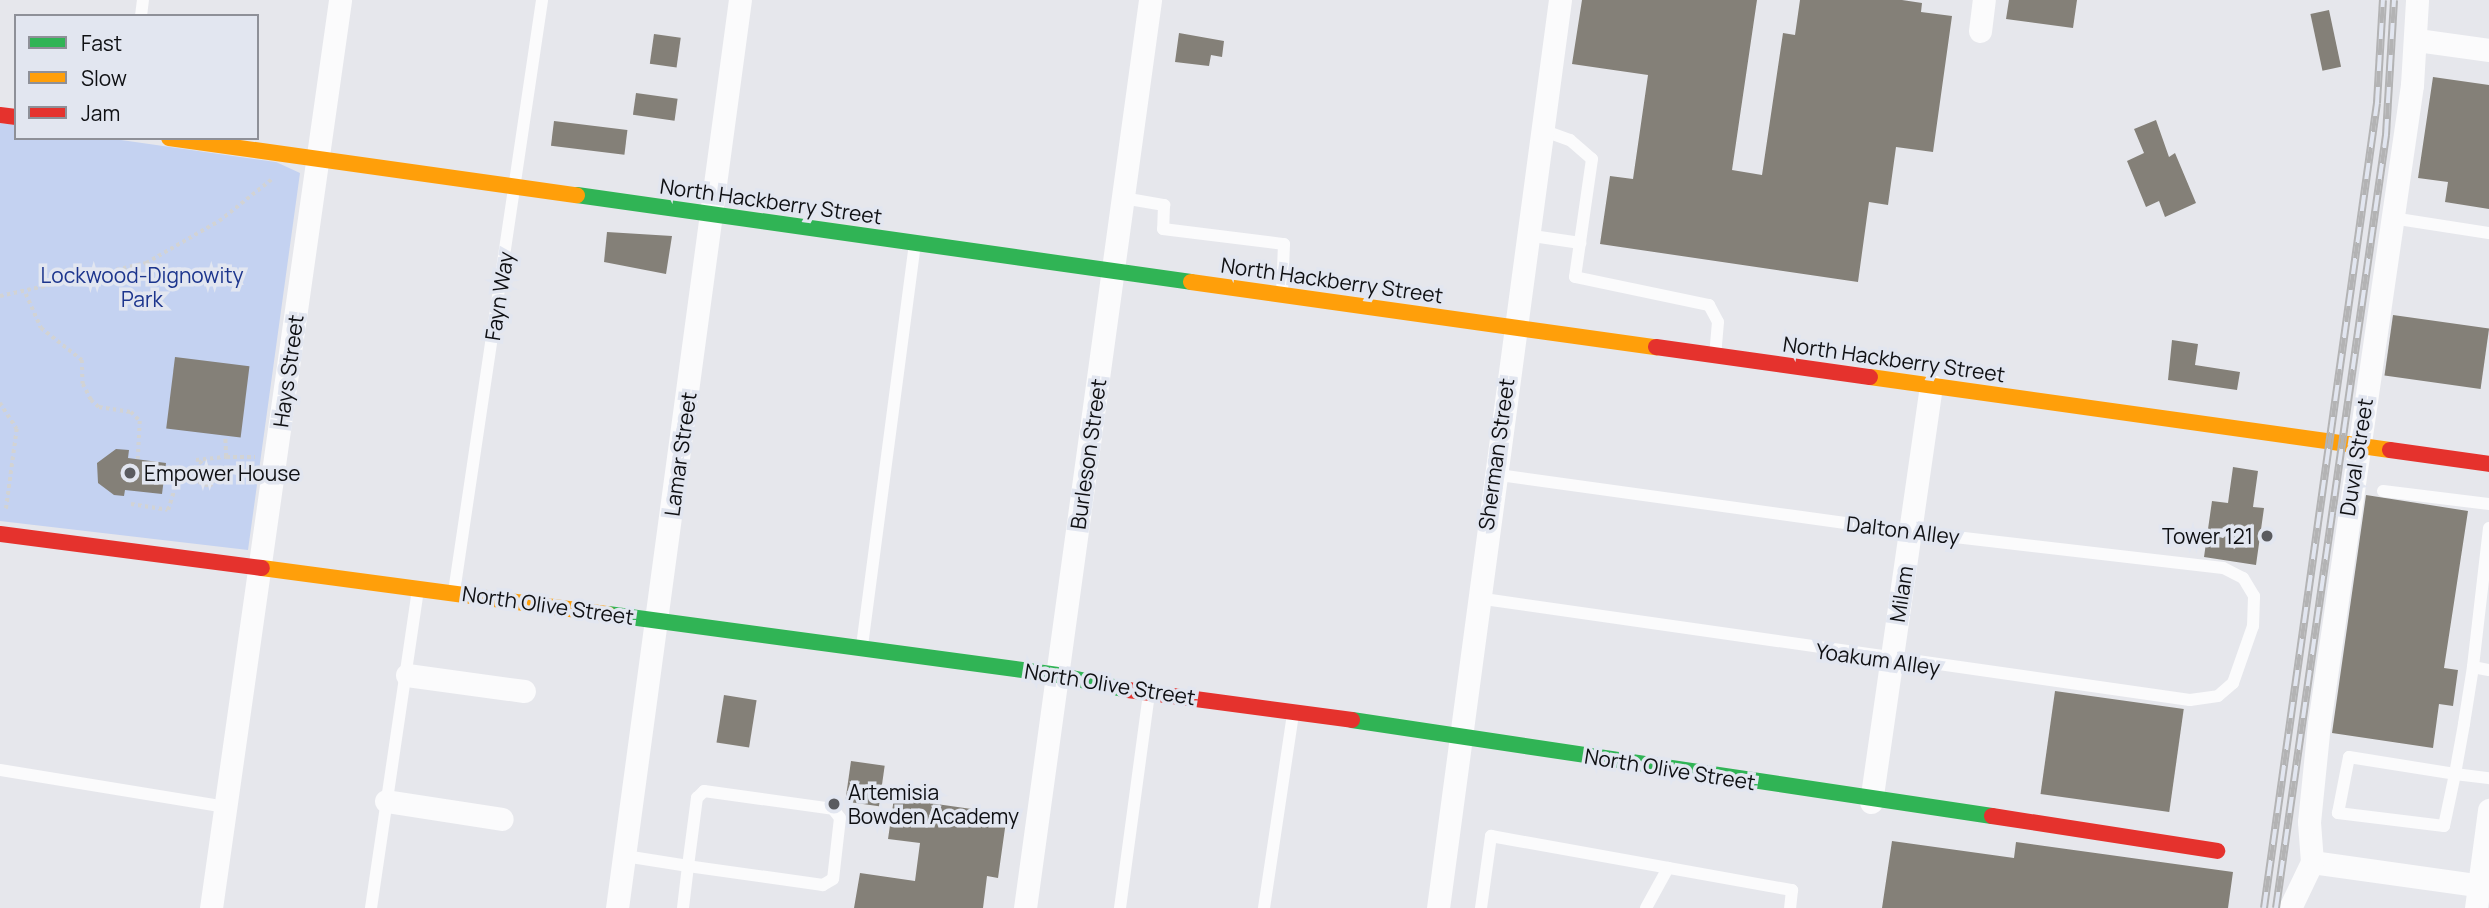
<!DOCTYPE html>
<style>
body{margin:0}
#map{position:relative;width:2489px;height:908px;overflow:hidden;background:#e6e7ec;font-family:Manrope,sans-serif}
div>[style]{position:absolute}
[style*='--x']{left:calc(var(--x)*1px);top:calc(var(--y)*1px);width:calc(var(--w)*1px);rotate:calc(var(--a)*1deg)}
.green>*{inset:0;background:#c4d2f1}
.building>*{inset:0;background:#848078;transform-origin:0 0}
.path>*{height:3.5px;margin-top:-1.75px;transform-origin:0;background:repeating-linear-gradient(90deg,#d2d3d4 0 3.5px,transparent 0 7px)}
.lane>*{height:12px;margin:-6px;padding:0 6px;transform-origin:6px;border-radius:6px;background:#fbfbfc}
.street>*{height:23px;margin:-11.5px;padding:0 11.5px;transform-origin:11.5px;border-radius:11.5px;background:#fbfbfc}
.fast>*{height:16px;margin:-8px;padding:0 8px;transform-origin:8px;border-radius:8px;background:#30b455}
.slow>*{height:16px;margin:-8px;padding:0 8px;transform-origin:8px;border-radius:8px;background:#ff9f0a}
.jam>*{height:16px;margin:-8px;padding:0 8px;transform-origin:8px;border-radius:8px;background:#e5322d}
.rail>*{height:8px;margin-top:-4px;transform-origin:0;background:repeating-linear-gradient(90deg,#e2e6f0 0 16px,#b3b3b4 0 32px);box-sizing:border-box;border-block:2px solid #b3b3b4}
.dots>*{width:19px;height:19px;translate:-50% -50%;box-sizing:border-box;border:4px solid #e2e6f0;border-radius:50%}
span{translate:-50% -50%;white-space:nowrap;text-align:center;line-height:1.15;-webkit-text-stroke:7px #e2e6f0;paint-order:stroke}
.street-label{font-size:21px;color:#0f1013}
.park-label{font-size:21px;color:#1c358d}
.poi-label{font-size:21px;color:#0f1013}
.left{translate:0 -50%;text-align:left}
.right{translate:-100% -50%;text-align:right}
.legend{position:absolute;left:14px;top:14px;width:245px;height:126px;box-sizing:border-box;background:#e2e6f0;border:2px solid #8e9098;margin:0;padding:9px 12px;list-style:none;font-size:21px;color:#0f1013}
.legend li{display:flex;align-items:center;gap:14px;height:35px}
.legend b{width:35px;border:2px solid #8e9098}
</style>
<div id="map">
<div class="green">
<i style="clip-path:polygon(0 123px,16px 125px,16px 138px,107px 138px,276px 162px,300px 173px,248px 550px,0 521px)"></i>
</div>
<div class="building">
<i style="clip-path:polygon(1582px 0,1757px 0,1732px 170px,1762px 175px,1783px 33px,1795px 35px,1800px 0,1902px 0,1922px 3px,1921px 12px,1952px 16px,1933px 152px,1896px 147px,1888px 205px,1869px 202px,1858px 282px,1600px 244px,1610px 176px,1633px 179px,1648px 75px,1572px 64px)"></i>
<i style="clip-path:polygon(2009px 0,2077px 0,2073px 28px,2006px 19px)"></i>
<i style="left:2329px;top:10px;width:58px;height:19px;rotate:78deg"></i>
<i style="clip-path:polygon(1179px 33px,1224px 41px,1222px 57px,1211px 55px,1209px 66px,1175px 62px)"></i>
<i style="left:654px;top:34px;width:27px;height:30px;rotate:8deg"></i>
<i style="clip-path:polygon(2433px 77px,2489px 85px,2489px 209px,2445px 202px,2448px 182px,2418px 178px)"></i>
<i style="left:636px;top:93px;width:42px;height:22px;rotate:8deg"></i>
<i style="clip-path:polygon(2156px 120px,2169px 157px,2175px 153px,2196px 203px,2165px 217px,2159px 201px,2146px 207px,2127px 161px,2144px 153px,2134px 129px)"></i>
<i style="left:554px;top:121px;width:74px;height:25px;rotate:7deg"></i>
<i style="clip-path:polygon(607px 232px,672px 236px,666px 274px,604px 262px)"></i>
<i style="left:2393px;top:315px;width:97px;height:61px;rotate:8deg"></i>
<i style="clip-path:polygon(2172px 340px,2198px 344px,2195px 365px,2240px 372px,2237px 390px,2168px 380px)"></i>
<i style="left:175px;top:357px;width:75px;height:72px;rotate:7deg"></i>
<i style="clip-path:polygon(116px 449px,129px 450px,128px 458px,166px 463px,162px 494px,125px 490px,124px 496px,114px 495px,98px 483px,97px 463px)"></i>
<i style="clip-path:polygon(2233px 467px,2258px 471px,2253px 507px,2264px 508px,2256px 565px,2204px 557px,2212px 501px,2228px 503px)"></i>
<i style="clip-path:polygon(2366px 495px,2468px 511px,2444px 668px,2458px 670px,2453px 706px,2439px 704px,2433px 748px,2332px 733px)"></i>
<i style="left:2055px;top:691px;width:130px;height:104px;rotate:8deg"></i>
<i style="left:724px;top:695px;width:33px;height:48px;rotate:9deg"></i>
<i style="left:851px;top:761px;width:34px;height:41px;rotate:8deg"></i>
<i style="clip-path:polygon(894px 798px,1007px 814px,998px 878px,987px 876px,983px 908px,854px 908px,860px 873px,915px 881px,920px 843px,888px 839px)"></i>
<i style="clip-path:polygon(1892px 841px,2014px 858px,2016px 842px,2233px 872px,2228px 908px,1882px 908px)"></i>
</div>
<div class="path">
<i style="--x:26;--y:294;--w:37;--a:66"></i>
<i style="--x:41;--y:328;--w:52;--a:38"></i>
<i style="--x:82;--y:360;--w:24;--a:88"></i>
<i style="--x:83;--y:384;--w:18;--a:63"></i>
<i style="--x:91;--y:400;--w:11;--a:41"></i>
<i style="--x:99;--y:407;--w:32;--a:9"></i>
<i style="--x:131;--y:412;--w:13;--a:45"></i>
<i style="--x:140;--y:421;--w:38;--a:93"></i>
<i style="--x:0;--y:296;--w:150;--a:-12.7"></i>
<i style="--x:146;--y:263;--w:84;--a:-29.9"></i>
<i style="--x:219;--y:221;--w:68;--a:-38.4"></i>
<i style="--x:0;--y:403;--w:31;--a:57"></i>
<i style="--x:17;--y:429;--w:82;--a:97.7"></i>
<i style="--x:226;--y:457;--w:29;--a:0"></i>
<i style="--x:131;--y:504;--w:37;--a:9"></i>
<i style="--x:168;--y:510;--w:38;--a:-73"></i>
<i style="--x:179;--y:474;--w:32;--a:22"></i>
<i style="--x:209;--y:486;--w:6;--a:-31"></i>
<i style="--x:214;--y:483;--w:12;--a:-90"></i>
<i style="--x:214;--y:471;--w:21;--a:-149"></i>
<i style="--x:196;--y:460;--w:30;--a:-6"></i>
<i style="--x:226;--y:457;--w:20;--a:-93"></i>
</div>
<div class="lane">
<i style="--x:141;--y:16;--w:16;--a:-83"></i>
<i style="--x:1542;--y:130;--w:30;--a:20"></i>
<i style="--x:1570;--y:140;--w:29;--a:41"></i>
<i style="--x:1592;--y:159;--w:119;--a:98.2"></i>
<i style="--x:1575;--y:277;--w:137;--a:11.8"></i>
<i style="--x:1709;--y:305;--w:19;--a:62"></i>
<i style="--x:1718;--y:322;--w:32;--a:95"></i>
<i style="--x:1123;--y:198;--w:42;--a:9.7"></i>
<i style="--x:1164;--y:205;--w:24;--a:92"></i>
<i style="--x:1163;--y:229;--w:122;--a:7.1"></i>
<i style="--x:1284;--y:244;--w:49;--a:92.3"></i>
<i style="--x:2392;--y:218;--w:98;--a:8.8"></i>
<i style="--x:1526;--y:235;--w:55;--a:8.4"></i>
<i style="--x:2383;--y:491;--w:107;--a:7"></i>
<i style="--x:2489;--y:528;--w:140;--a:96.6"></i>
<i style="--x:2473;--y:667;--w:16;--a:11"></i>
<i style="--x:454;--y:592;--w:599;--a:-81.54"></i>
<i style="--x:1477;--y:598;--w:720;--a:8.14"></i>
<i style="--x:2190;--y:700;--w:28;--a:-8"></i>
<i style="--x:2218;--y:696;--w:20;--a:-41"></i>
<i style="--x:2233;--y:683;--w:60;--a:-70.7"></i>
<i style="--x:2253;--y:626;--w:30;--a:-88"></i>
<i style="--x:2254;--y:596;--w:21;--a:-121"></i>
<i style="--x:2243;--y:578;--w:22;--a:-153"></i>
<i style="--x:2223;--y:568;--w:315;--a:-173.4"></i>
<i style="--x:1910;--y:532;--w:421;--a:-172.1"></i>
<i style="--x:862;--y:646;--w:405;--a:-82.5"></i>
<i style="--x:2473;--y:667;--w:58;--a:99"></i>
<i style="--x:2464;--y:724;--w:51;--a:100.2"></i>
<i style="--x:2455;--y:774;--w:53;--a:101.9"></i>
<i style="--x:2444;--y:826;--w:107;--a:-173"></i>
<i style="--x:2338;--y:813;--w:57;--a:-78.9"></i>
<i style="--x:2349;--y:757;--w:107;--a:9.1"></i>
<i style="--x:2455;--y:774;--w:34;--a:7"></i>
<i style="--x:0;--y:770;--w:229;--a:9.3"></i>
<i style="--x:704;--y:791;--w:130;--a:7.9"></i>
<i style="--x:833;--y:809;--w:11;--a:52"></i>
<i style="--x:840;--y:818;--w:61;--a:96.5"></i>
<i style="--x:833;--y:879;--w:12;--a:149"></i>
<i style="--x:823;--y:885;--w:136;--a:-172"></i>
<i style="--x:688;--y:866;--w:69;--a:-82.5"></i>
<i style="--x:697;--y:798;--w:10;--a:-45"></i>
<i style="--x:625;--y:856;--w:64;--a:9"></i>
<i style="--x:688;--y:866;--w:42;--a:96.8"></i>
<i style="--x:371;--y:908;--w:322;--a:-81.6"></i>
<i style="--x:1120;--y:908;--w:217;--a:-82.3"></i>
<i style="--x:1264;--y:908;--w:195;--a:-81.5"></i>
<i style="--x:1481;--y:908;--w:73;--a:-82.1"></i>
<i style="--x:1491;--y:836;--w:306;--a:10.2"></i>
<i style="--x:1792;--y:890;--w:18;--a:96"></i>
<i style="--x:1646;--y:908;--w:46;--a:-61.2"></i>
</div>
<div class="street">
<i style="--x:1980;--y:31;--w:31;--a:-83"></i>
<i style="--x:2417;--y:40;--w:73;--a:7.9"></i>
<i style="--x:407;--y:675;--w:118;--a:7.8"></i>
<i style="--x:386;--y:801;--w:117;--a:8.8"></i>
<i style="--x:1871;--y:802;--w:421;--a:-81.8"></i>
<i style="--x:2312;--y:862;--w:179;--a:8"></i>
<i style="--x:211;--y:908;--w:917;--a:-81.91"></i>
<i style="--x:617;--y:908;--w:916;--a:-82.29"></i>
<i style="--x:1025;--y:908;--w:917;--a:-82.16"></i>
<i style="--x:1438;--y:908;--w:916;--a:-82.35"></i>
<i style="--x:2290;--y:908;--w:51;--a:-64.4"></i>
<i style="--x:2312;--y:862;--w:40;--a:-94.3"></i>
<i style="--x:2309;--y:822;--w:99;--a:-84.2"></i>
<i style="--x:2319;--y:724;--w:646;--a:-81.72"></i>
<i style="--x:2412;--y:85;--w:85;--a:-86.6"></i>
<i style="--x:2476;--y:908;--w:99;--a:-82.4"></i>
</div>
<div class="fast">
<i style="--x:577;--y:195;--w:620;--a:8.06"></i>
<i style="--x:608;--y:614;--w:454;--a:7.7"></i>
<i style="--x:1058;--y:675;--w:72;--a:12.1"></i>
<i style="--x:1352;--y:720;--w:647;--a:8.53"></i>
</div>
<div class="slow">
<i style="--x:169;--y:138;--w:412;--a:8"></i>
<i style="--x:1191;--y:282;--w:470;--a:8"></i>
<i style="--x:1870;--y:377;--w:525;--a:7.99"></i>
<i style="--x:262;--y:568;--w:349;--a:7.6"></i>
</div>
<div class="jam">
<i style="--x:0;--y:115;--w:16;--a:7"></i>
<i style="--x:1656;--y:347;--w:216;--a:8"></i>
<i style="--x:2390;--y:450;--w:100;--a:8"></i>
<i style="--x:0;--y:534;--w:264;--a:7.4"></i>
<i style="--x:1128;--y:690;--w:226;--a:7.6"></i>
<i style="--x:1992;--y:816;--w:228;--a:8.8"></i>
</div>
<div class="rail">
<i style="--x:2264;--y:908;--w:813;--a:-82.01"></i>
<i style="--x:2377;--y:103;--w:103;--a:-86.7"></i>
<i style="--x:2276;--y:908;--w:781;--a:-81.9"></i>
<i style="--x:2386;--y:135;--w:135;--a:-86.6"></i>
</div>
<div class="dots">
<i style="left:130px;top:473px;background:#5a5b5f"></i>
<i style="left:2267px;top:536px;background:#5a5b5f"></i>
<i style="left:834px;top:804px;background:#5a5b5f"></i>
</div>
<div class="street-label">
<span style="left:771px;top:201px;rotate:8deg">North Hackberry Street</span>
<span style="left:1332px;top:280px;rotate:8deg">North Hackberry Street</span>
<span style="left:499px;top:296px;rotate:-81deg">Fayn Way</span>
<span style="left:1894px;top:359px;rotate:8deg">North Hackberry Street</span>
<span style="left:288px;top:371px;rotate:-82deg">Hays Street</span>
<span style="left:680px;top:454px;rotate:-82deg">Lamar Street</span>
<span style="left:1088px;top:454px;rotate:-82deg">Burleson Street</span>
<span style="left:1496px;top:454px;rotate:-82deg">Sherman Street</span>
<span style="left:2356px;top:457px;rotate:-81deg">Duval Street</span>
<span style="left:1903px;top:530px;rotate:7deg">Dalton Alley</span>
<span style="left:1901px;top:594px;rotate:-81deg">Milam</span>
<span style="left:548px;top:605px;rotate:8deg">North Olive Street</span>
<span style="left:1878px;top:659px;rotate:8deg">Yoakum Alley</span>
<span style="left:1110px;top:684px;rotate:9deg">North Olive Street</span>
<span style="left:1670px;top:769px;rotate:9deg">North Olive Street</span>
</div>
<div class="park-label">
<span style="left:142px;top:287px">Lockwood-Dignowity<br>Park</span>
</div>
<div class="poi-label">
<span class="left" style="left:144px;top:473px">Empower House</span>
<span class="right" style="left:2253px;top:536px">Tower 121</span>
<span class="left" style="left:848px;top:804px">Artemisia<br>Bowden Academy</span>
</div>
<ul class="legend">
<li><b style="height:9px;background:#30b455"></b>Fast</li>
<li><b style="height:9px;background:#ff9f0a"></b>Slow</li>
<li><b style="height:9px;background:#e5322d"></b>Jam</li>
</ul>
</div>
